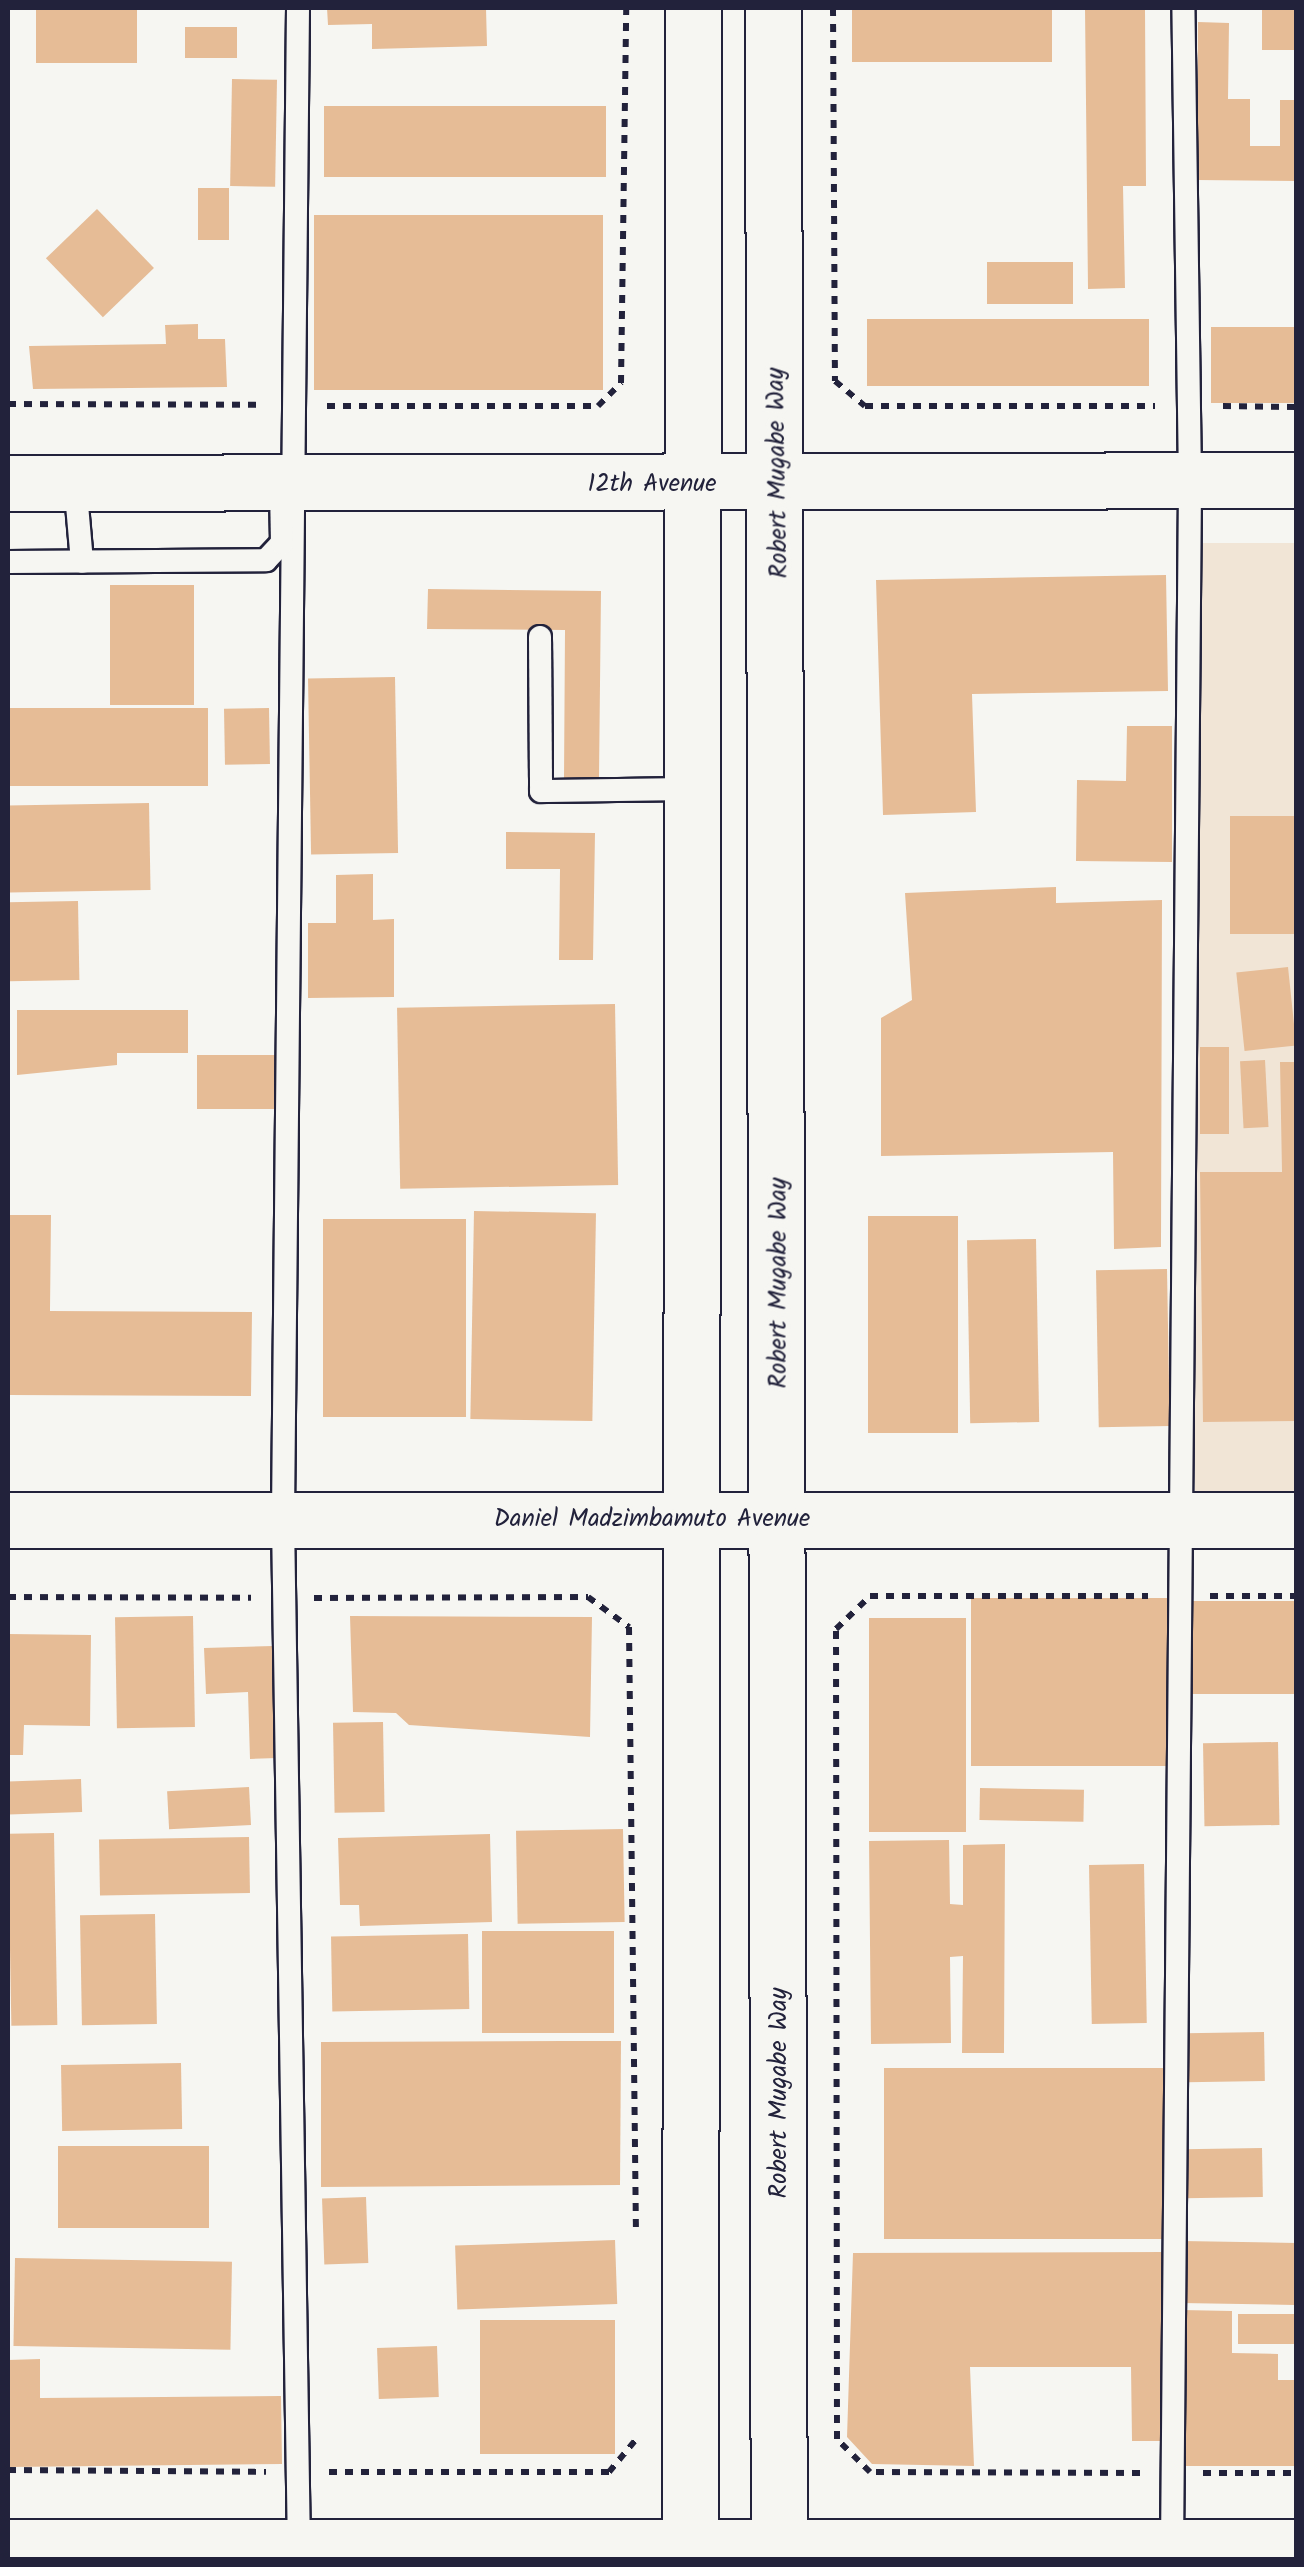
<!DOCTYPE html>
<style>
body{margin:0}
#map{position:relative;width:1304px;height:2567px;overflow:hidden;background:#f6f6f2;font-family:Kalam,sans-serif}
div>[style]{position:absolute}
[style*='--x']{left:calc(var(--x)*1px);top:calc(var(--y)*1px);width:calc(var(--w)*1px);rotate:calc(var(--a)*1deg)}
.built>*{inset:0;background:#f1e5d6;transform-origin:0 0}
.building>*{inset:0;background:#e6bc96;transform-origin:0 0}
.path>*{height:6px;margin-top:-3px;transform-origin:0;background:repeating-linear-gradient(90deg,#22223b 0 8px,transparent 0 16px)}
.roads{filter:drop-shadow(2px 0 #22223b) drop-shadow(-2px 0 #22223b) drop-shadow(0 2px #22223b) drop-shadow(0 -2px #22223b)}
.service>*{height:22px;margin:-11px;padding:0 11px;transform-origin:11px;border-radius:11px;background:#f6f6f2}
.minor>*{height:48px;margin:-24px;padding:0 24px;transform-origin:24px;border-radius:24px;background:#f6f6f2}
.tertiary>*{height:55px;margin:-27.5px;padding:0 27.5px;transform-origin:27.5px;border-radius:27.5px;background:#f6f6f2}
.secondary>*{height:55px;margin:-27.5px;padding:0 27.5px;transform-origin:27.5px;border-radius:27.5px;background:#f6f6f2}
span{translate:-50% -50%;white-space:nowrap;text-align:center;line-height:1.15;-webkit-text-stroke:9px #f6f6f2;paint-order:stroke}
.street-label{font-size:25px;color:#22223b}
.frame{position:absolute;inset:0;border:10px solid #22223b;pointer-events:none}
</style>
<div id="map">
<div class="built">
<i style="left:1195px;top:543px;width:101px;height:949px"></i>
</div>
<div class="building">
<i style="left:36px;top:8px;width:101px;height:55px"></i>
<i style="clip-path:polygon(327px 8px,486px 8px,487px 46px,372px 49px,372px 24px,328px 25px)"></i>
<i style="left:852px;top:8px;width:200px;height:54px"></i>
<i style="clip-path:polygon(1085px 8px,1145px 8px,1146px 186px,1123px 186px,1125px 288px,1088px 289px)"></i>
<i style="left:1262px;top:8px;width:34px;height:42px"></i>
<i style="clip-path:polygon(1198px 22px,1229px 23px,1228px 99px,1250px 99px,1250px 146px,1280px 146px,1280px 100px,1296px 100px,1296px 181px,1197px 180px)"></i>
<i style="left:185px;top:27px;width:52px;height:31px"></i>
<i style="left:232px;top:79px;width:45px;height:107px;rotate:1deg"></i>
<i style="left:324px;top:106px;width:282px;height:71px"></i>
<i style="left:198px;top:188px;width:31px;height:52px"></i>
<i style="left:97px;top:209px;width:82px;height:71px;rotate:46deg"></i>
<i style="left:603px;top:215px;width:175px;height:289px;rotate:90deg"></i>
<i style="left:987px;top:262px;width:86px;height:42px"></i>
<i style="left:867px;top:319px;width:282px;height:67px"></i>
<i style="clip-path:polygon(198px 324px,198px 339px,225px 339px,227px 387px,33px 389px,29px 346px,166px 344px,165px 325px)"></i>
<i style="left:1296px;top:327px;width:76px;height:85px;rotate:90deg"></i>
<i style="clip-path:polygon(1166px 575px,1168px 691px,972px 694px,976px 812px,883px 815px,876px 580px)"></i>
<i style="left:194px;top:585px;width:120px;height:84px;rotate:90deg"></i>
<i style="clip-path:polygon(428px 589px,601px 591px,599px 778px,564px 778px,565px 630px,427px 629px)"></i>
<i style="left:395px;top:677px;width:176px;height:87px;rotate:89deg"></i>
<i style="left:208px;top:708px;width:78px;height:200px;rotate:90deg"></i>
<i style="left:269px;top:708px;width:56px;height:45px;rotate:89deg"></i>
<i style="clip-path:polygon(1127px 726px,1172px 726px,1172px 862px,1076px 861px,1077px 780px,1126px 781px)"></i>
<i style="left:149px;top:803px;width:87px;height:141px;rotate:89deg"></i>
<i style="left:1230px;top:816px;width:66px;height:118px"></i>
<i style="clip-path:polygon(506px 832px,595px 833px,593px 960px,559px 960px,560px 869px,506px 869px)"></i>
<i style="clip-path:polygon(373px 874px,373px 920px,394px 919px,394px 997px,308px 998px,308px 923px,336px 923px,336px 875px)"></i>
<i style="clip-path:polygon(1056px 887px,1056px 903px,1162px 900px,1161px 1247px,1114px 1249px,1113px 1152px,881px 1156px,881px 1018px,912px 1000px,905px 893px)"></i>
<i style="left:78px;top:901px;width:79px;height:70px;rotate:89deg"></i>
<i style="left:1288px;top:967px;width:79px;height:52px;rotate:84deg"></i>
<i style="left:615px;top:1004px;width:181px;height:218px;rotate:89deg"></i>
<i style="clip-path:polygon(17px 1010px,188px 1010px,188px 1053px,117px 1053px,117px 1065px,17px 1075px)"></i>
<i style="left:1200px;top:1047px;width:29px;height:87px"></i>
<i style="left:197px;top:1055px;width:79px;height:54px"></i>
<i style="left:1265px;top:1060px;width:67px;height:25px;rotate:87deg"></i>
<i style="clip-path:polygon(1280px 1062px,1296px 1062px,1296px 1421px,1203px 1422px,1200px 1172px,1282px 1172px)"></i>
<i style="left:474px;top:1211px;width:122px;height:208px;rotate:1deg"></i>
<i style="clip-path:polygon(8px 1215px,51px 1215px,50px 1311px,252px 1312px,251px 1396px,8px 1395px)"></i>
<i style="left:868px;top:1216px;width:90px;height:217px"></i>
<i style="left:466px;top:1219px;width:198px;height:143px;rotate:90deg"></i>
<i style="left:1036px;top:1239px;width:183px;height:69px;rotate:89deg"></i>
<i style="left:1167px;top:1269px;width:157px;height:71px;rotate:89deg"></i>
<i style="left:971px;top:1598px;width:202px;height:168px"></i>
<i style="left:1296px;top:1601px;width:93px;height:108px;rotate:90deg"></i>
<i style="left:193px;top:1616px;width:111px;height:78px;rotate:89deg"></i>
<i style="clip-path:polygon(350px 1616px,592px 1617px,590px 1737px,409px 1725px,396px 1713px,353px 1712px)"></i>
<i style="left:966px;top:1618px;width:214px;height:97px;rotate:90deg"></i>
<i style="clip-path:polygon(8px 1634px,91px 1635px,90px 1726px,24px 1725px,23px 1755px,8px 1755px)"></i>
<i style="clip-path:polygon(273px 1646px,277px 1758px,250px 1759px,248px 1692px,206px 1694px,204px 1648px)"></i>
<i style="left:383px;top:1722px;width:90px;height:50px;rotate:89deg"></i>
<i style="left:1278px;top:1742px;width:83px;height:75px;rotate:89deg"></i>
<i style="left:81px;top:1779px;width:33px;height:73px;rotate:88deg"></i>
<i style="left:249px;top:1787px;width:38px;height:82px;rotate:87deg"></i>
<i style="left:980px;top:1788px;width:104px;height:32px;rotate:1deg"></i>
<i style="left:623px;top:1829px;width:93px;height:107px;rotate:89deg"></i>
<i style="left:54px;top:1833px;width:192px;height:46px;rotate:89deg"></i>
<i style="clip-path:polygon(490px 1834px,492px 1922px,360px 1926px,359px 1905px,340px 1905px,338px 1838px)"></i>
<i style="left:249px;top:1837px;width:56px;height:150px;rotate:89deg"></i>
<i style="clip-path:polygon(949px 1840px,950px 1904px,963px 1905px,963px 1845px,1005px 1844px,1004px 2053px,962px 2053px,963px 1956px,950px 1957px,951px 2043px,871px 2044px,869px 1841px)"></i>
<i style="left:1144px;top:1864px;width:159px;height:55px;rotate:89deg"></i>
<i style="left:155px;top:1914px;width:110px;height:75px;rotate:89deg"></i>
<i style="left:482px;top:1931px;width:132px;height:102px"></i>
<i style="left:468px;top:1934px;width:75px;height:137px;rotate:89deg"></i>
<i style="left:1264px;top:2032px;width:49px;height:78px;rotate:89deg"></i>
<i style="clip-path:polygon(563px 2041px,621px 2041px,620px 2185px,321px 2187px,321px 2042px)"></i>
<i style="left:181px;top:2063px;width:66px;height:120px;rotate:89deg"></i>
<i style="left:1170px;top:2068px;width:171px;height:286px;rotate:90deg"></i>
<i style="left:58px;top:2146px;width:151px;height:82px"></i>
<i style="left:1262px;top:2148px;width:49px;height:78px;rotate:89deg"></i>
<i style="left:366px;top:2197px;width:66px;height:44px;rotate:88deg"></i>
<i style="left:615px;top:2240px;width:64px;height:160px;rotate:88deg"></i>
<i style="left:1182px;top:2241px;width:114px;height:62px;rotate:1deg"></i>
<i style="clip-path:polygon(1165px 2252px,1166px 2441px,1132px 2441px,1131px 2367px,970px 2367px,974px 2466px,872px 2464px,847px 2437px,853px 2253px)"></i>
<i style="left:15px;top:2258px;width:217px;height:88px;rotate:1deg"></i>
<i style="clip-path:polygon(1182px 2310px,1232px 2311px,1232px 2353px,1278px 2354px,1278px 2380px,1296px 2380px,1296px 2466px,1182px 2466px)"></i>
<i style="left:1296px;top:2314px;width:30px;height:58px;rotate:90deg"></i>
<i style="left:480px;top:2320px;width:135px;height:134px"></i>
<i style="left:437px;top:2346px;width:51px;height:60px;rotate:88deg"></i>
<i style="clip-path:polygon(40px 2359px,40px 2398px,281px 2396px,282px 2464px,8px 2467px,8px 2360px)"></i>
</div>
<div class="path">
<i style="--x:833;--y:8;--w:373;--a:89.7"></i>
<i style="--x:835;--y:381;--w:39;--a:40"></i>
<i style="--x:865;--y:406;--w:290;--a:0"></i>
<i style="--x:8;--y:404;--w:256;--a:0.2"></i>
<i style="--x:327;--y:406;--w:271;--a:0"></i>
<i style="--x:598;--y:406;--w:33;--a:-45"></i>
<i style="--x:621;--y:383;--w:375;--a:-89.2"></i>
<i style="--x:1223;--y:406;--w:73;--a:0.8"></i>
<i style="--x:1210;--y:1596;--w:86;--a:0"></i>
<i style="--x:8;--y:1597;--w:243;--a:0.2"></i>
<i style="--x:314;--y:1598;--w:274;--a:-0.2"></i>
<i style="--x:588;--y:1597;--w:51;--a:36.2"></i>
<i style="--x:629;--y:1627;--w:607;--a:89.34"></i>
<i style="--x:8;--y:2470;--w:258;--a:0.4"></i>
<i style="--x:329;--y:2472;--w:280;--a:0"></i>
<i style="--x:609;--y:2472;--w:45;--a:-50.4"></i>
<i style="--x:1140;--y:2473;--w:270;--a:-179.8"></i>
<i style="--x:870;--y:2472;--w:47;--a:-135"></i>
<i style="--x:837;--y:2439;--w:810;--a:-90.07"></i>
<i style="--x:836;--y:1629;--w:47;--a:-44.1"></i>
<i style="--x:870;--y:1596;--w:278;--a:0"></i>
<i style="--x:1203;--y:2473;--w:93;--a:0"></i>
</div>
<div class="roads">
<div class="service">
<i style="--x:298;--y:8;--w:1513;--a:90.57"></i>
<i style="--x:283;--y:1521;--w:1028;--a:89.11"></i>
<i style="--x:75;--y:482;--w:80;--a:85"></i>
<i style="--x:8;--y:562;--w:258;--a:-0.4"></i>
<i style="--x:266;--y:560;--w:23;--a:-47"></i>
<i style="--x:282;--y:543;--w:60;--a:-91"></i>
<i style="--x:540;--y:637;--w:154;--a:89.6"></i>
<i style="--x:541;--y:791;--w:152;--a:-0.8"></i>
<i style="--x:1172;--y:2549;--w:2069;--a:-89.5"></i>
<i style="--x:1190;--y:480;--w:472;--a:-90.8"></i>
</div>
<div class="minor">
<i style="--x:8;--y:2544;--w:1288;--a:0"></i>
</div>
<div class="tertiary">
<i style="--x:8;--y:1520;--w:1288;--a:0"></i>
</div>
<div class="secondary">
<i style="--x:773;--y:8;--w:2552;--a:89.87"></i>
<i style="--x:8;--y:483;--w:1288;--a:-0.13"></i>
<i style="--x:690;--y:2560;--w:2552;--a:-89.93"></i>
</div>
</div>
<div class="street-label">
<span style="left:778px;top:473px;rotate:-91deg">Robert Mugabe Way</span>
<span style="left:652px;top:484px">12th Avenue</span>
<span style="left:779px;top:1283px;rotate:-90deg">Robert Mugabe Way</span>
<span style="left:652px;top:1519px">Daniel Madzimbamuto Avenue</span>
<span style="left:779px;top:2093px;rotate:-90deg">Robert Mugabe Way</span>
</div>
<div class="frame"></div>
</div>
